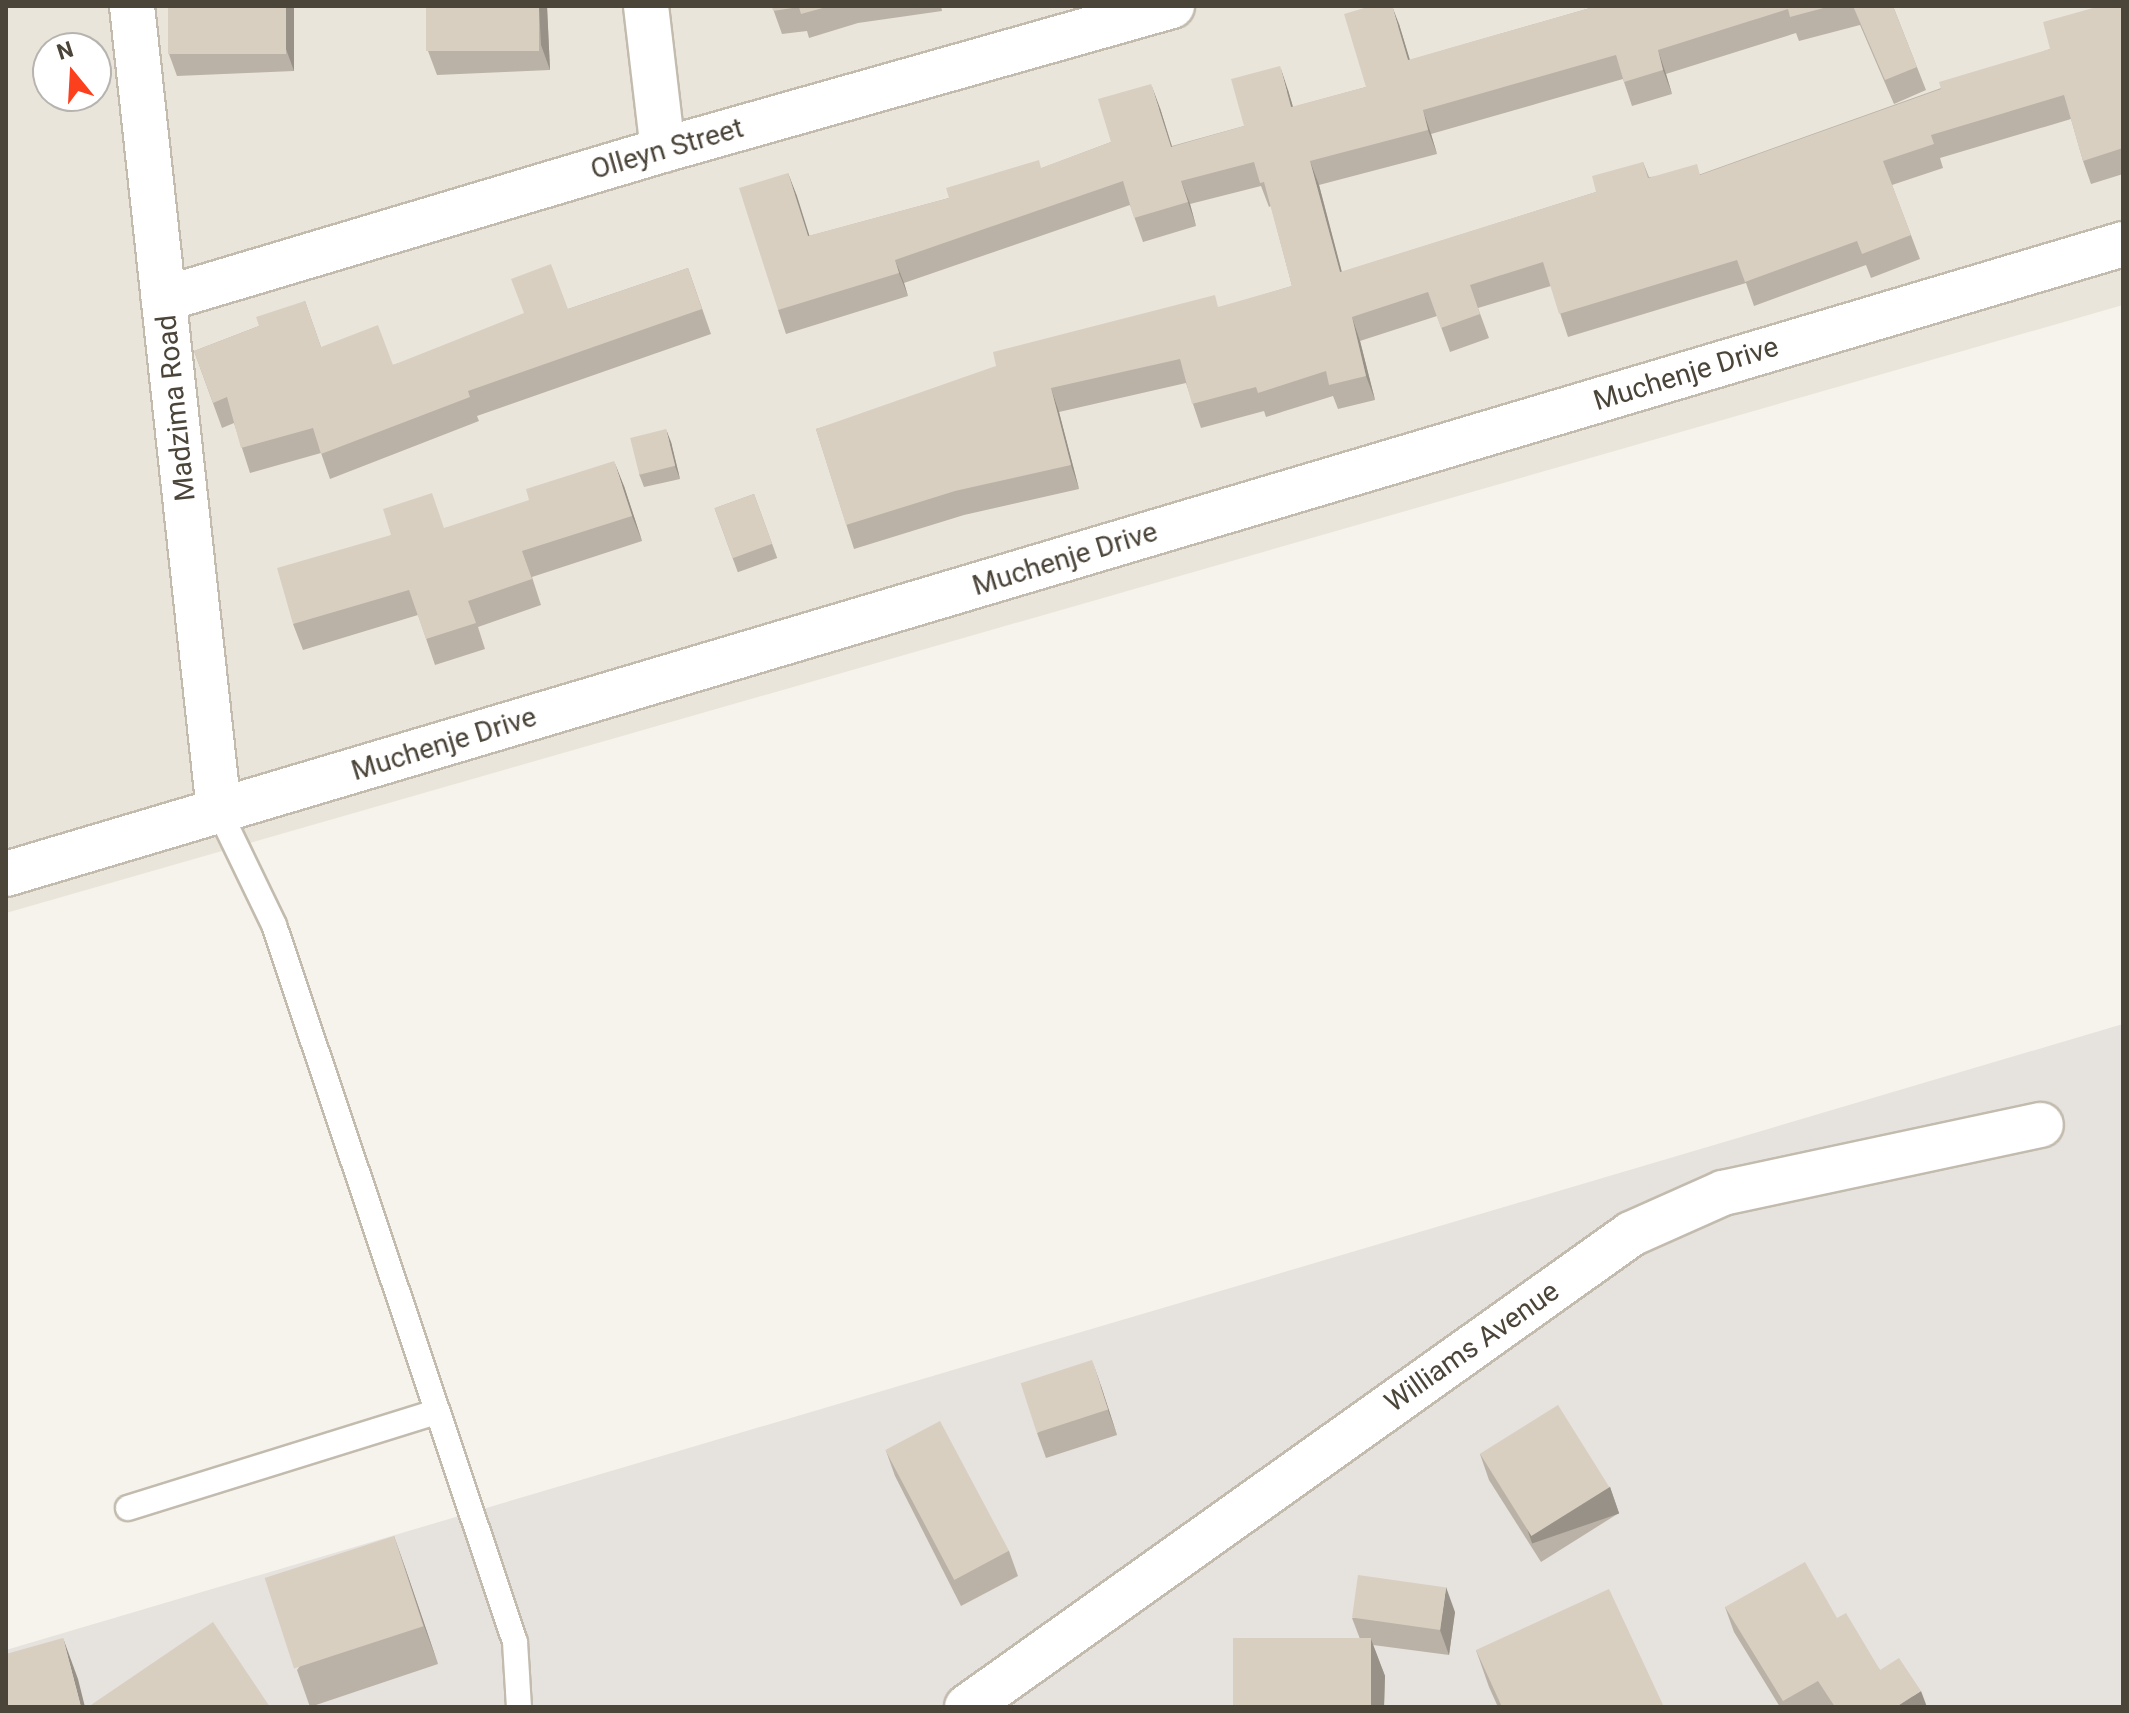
<!DOCTYPE html>
<style>
body{margin:0}
#map{position:relative;width:2129px;height:1713px;overflow:hidden;background:#f6f3ec;font-family:Roboto,sans-serif}
div>[style]{position:absolute}
[style*='--x']{left:calc(var(--x)*1px);top:calc(var(--y)*1px);width:calc(var(--w)*1px);rotate:calc(var(--a)*1deg)}
.residential>*{inset:0;background:#eae5da}
.industrial>*{inset:0;background:#e6e2dd}
.roads{filter:drop-shadow(2px 0 #c2bbae) drop-shadow(-2px 0 #c2bbae) drop-shadow(0 2px #c2bbae) drop-shadow(0 -2px #c2bbae)}
.service>*{height:24px;margin:-12px;padding:0 12px;transform-origin:12px;border-radius:12px;background:#fff}
.minor>*{height:44px;margin:-22px;padding:0 22px;transform-origin:22px;border-radius:22px;background:#fff}
.wall>*{inset:0;background:#bab2a6;transform-origin:0 0}
.shaded-wall>*{inset:0;background:#979187;transform-origin:0 0}
.building>*{inset:0;background:#d8cfc1;transform-origin:0 0}
span{translate:-50% -50%;white-space:nowrap;text-align:center;line-height:1.15;-webkit-text-stroke:6px #fff;paint-order:stroke}
.street-label{font-size:28px;color:#4b4439}
.frame{position:absolute;inset:0;border:8px solid #4b4439;pointer-events:none}
.north{position:absolute;left:32px;top:32px;width:80px;height:80px;box-sizing:border-box;background:#fff;border:2px solid #b7b4b0;border-radius:50%;rotate:342deg;font-size:22px;font-weight:700;line-height:32px;text-align:center;color:#4b4439}
.north::after{content:'';display:block;margin:auto;width:28px;height:36px;background:#fc3f1d;clip-path:polygon(50% 0,100% 100%,50% 72%,0 100%)}
</style>
<div id="map">
<div class="residential">
<i style="clip-path:polygon(evenodd,6px 6px,2123px 6px,2123px 305px,6px 913px,6px 6px,48px 48px,96px 48px,96px 96px,48px 96px,48px 48px)"></i>
</div>
<div class="industrial">
<i style="clip-path:polygon(2123px 1024px,2123px 1707px,6px 1707px,6px 1650px)"></i>
</div>
<div class="roads">
<div class="service">
<i style="--x:219;--y:811;--w:127;--a:64.2"></i>
<i style="--x:274;--y:925;--w:756;--a:71.42"></i>
<i style="--x:515;--y:1642;--w:65;--a:86.5"></i>
<i style="--x:128;--y:1508;--w:324;--a:-17.3"></i>
</div>
<div class="minor">
<i style="--x:132;--y:6;--w:810;--a:83.83"></i>
<i style="--x:646;--y:6;--w:145;--a:83.3"></i>
<i style="--x:164;--y:299;--w:521;--a:-16.63"></i>
<i style="--x:663;--y:150;--w:529;--a:-15.8"></i>
<i style="--x:6;--y:874;--w:2209;--a:-16.57"></i>
<i style="--x:967;--y:1707;--w:815;--a:-35.46"></i>
<i style="--x:1631;--y:1234;--w:101;--a:-24"></i>
<i style="--x:1723;--y:1193;--w:325;--a:-12.1"></i>
</div>
</div>
<div class="wall">
<i style="clip-path:polygon(168px 6px,294px 6px,294px 71px,177px 76px,169px 54px)"></i>
<i style="clip-path:polygon(547px 6px,550px 70px,437px 75px,428px 51px)"></i>
<i style="clip-path:polygon(772px 6px,941px 6px,942px 11px,858px 23px,809px 38px,807px 31px,782px 34px)"></i>
<i style="clip-path:polygon(1590px 6px,1893px 6px,1926px 90px,1894px 104px,1860px 25px,1799px 41px,1796px 33px,1666px 74px,1672px 94px,1632px 106px,1623px 79px,1431px 134px,1437px 154px,1319px 185px,1342px 272px,1596px 192px,1643px 162px,1649px 177px,1701px 174px,2050px 49px,2123px 6px,2123px 174px,2091px 184px,2083px 161px,2071px 119px,1940px 158px,1943px 168px,1892px 185px,1920px 259px,1871px 278px,1866px 265px,1754px 306px,1746px 283px,1568px 337px,1551px 286px,1478px 308px,1489px 338px,1450px 352px,1437px 316px,1360px 341px,1375px 400px,1338px 409px,1333px 396px,1266px 417px,1264px 411px,1201px 428px,1186px 383px,1059px 412px,1079px 489px,964px 515px,854px 549px,816px 429px,1292px 286px,1271px 206px,1269px 207px,1261px 186px,1190px 204px,1196px 226px,1143px 242px,1130px 205px,904px 283px,908px 296px,786px 334px,778px 310px,788px 173px,809px 236px,949px 198px,1042px 168px,1111px 142px,1160px 108px,1172px 146px,1244px 126px,1288px 90px,1293px 107px,1366px 87px,1399px 24px,1410px 60px,1590px 8px)"></i>
<i style="clip-path:polygon(688px 268px,711px 334px,477px 416px,479px 421px,330px 479px,321px 453px,250px 473px,234px 423px,222px 428px,194px 351px,259px 326px,305px 301px,321px 347px,393px 365px,568px 309px)"></i>
<i style="clip-path:polygon(671px 442px,680px 479px,644px 487px,639px 474px)"></i>
<i style="clip-path:polygon(624px 486px,642px 541px,532px 577px,541px 605px,478px 627px,485px 649px,435px 665px,418px 615px,303px 650px,293px 624px,391px 535px,445px 528px)"></i>
<i style="left:754px;top:494px;width:68px;height:42px;rotate:70deg"></i>
<i style="clip-path:polygon(1101px 1386px,1117px 1435px,1046px 1458px,1037px 1433px)"></i>
<i style="clip-path:polygon(886px 1451px,1009px 1551px,1018px 1576px,961px 1606px,895px 1476px)"></i>
<i style="clip-path:polygon(1480px 1454px,1610px 1487px,1619px 1513px,1541px 1562px,1489px 1480px)"></i>
<i style="clip-path:polygon(394px 1536px,438px 1664px,310px 1707px,297px 1670px)"></i>
<i style="clip-path:polygon(1725px 1607px,1837px 1618px,1880px 1670px,1927px 1707px,1780px 1707px,1734px 1632px)"></i>
<i style="clip-path:polygon(1455px 1612px,1449px 1655px,1373px 1645px,1385px 1676px,1384px 1707px,1232px 1707px,1360px 1639px,1352px 1618px)"></i>
<i style="clip-path:polygon(1476px 1650px,1664px 1707px,1498px 1707px,1489px 1687px)"></i>
</div>
<div class="shaded-wall">
<i style="clip-path:polygon(286px 6px,294px 6px,294px 71px,286px 49px)"></i>
<i style="clip-path:polygon(539px 6px,547px 6px,550px 70px,541px 45px)"></i>
<i style="clip-path:polygon(1392px 6px,1399px 24px,1417px 84px,1408px 60px)"></i>
<i style="clip-path:polygon(1658px 50px,1666px 74px,1672px 94px,1663px 70px)"></i>
<i style="clip-path:polygon(1280px 66px,1288px 90px,1300px 131px,1291px 107px)"></i>
<i style="clip-path:polygon(1151px 84px,1160px 108px,1179px 170px,1171px 147px)"></i>
<i style="clip-path:polygon(1423px 110px,1431px 134px,1437px 154px,1428px 130px)"></i>
<i style="clip-path:polygon(1310px 161px,1319px 185px,1348px 296px,1340px 272px)"></i>
<i style="clip-path:polygon(788px 173px,797px 196px,817px 260px,808px 236px)"></i>
<i style="clip-path:polygon(1181px 181px,1190px 204px,1196px 226px)"></i>
<i style="clip-path:polygon(895px 260px,904px 283px,908px 296px,899px 273px)"></i>
<i style="clip-path:polygon(1352px 317px,1360px 341px,1375px 400px,1366px 376px)"></i>
<i style="clip-path:polygon(1051px 388px,1059px 412px,1079px 489px,1071px 465px)"></i>
<i style="clip-path:polygon(666px 429px,671px 442px,680px 479px,675px 466px)"></i>
<i style="clip-path:polygon(614px 461px,624px 486px,642px 541px,632px 516px)"></i>
<i style="clip-path:polygon(1092px 1360px,1101px 1386px,1117px 1435px,1108px 1410px)"></i>
<i style="left:1610px;top:1487px;width:28px;height:92px;rotate:71deg"></i>
<i style="clip-path:polygon(394px 1536px,407px 1573px,438px 1664px,424px 1626px)"></i>
<i style="clip-path:polygon(1446px 1587px,1455px 1612px,1449px 1655px,1440px 1630px)"></i>
<i style="clip-path:polygon(63px 1638px,78px 1679px,85px 1707px,81px 1707px)"></i>
<i style="clip-path:polygon(1371px 1639px,1385px 1676px,1384px 1707px,1370px 1707px)"></i>
<i style="clip-path:polygon(1921px 1691px,1927px 1707px,1896px 1707px)"></i>
</div>
<div class="building">
<i style="left:168px;top:6px;width:118px;height:48px"></i>
<i style="left:426px;top:6px;width:113px;height:45px"></i>
<i style="clip-path:polygon(772px 6px,830px 6px,801px 14px,799px 7px,773px 11px)"></i>
<i style="clip-path:polygon(1371px 6px,1392px 6px,1408px 60px,1590px 8px,1590px 6px,1831px 6px,1790px 17px,1788px 9px,1658px 50px,1663px 70px,1624px 82px,1616px 55px,1423px 110px,1428px 130px,1310px 161px,1340px 272px,1596px 192px,1592px 176px,1643px 162px,1648px 178px,1697px 164px,1700px 175px,1941px 89px,1939px 82px,2050px 49px,2043px 22px,2100px 6px,2123px 6px,2123px 148px,2083px 161px,2064px 95px,1931px 135px,1934px 144px,1883px 161px,1911px 235px,1862px 254px,1857px 241px,1745px 282px,1737px 260px,1559px 314px,1543px 262px,1470px 285px,1480px 314px,1441px 328px,1428px 292px,1352px 317px,1366px 376px,1329px 385px,1326px 371px,1258px 393px,1256px 387px,1192px 404px,1180px 359px,1051px 388px,1071px 465px,955px 491px,846px 525px,816px 429px,996px 366px,993px 352px,1215px 295px,1218px 307px,1292px 286px,1264px 182px,1260px 183px,1254px 162px,1181px 181px,1188px 202px,1134px 218px,1123px 181px,895px 260px,899px 273px,778px 310px,739px 188px,788px 173px,808px 236px,949px 198px,946px 188px,1039px 160px,1041px 168px,1111px 142px,1098px 99px,1151px 84px,1171px 147px,1244px 126px,1231px 79px,1280px 66px,1291px 107px,1366px 87px,1344px 14px)"></i>
<i style="clip-path:polygon(1853px 6px,1893px 6px,1917px 67px,1885px 80px)"></i>
<i style="clip-path:polygon(551px 264px,568px 309px,688px 268px,702px 309px,468px 391px,470px 397px,321px 454px,313px 428px,241px 448px,227px 397px,213px 403px,194px 351px,259px 326px,256px 317px,305px 301px,321px 347px,378px 325px,393px 365px,524px 313px,511px 279px)"></i>
<i style="left:666px;top:429px;width:38px;height:37px;rotate:76deg"></i>
<i style="clip-path:polygon(614px 461px,632px 516px,522px 551px,532px 579px,468px 601px,476px 623px,426px 639px,409px 590px,293px 624px,277px 568px,391px 535px,383px 509px,432px 493px,444px 528px,529px 500px,526px 489px)"></i>
<i style="left:754px;top:494px;width:53px;height:42px;rotate:70deg"></i>
<i style="left:1092px;top:1360px;width:52px;height:75px;rotate:72deg"></i>
<i style="left:1558px;top:1405px;width:97px;height:92px;rotate:58deg"></i>
<i style="left:940px;top:1421px;width:147px;height:62px;rotate:62deg"></i>
<i style="left:394px;top:1536px;width:95px;height:136px;rotate:72deg"></i>
<i style="clip-path:polygon(1805px 1562px,1837px 1618px,1846px 1613px,1880px 1670px,1899px 1658px,1921px 1691px,1896px 1707px,1835px 1707px,1818px 1681px,1783px 1701px,1725px 1607px)"></i>
<i style="left:1358px;top:1575px;width:89px;height:43px;rotate:8deg"></i>
<i style="clip-path:polygon(1609px 1589px,1664px 1707px,1502px 1707px,1476px 1650px)"></i>
<i style="clip-path:polygon(213px 1622px,270px 1707px,88px 1707px)"></i>
<i style="clip-path:polygon(63px 1638px,81px 1707px,6px 1707px,6px 1654px)"></i>
<i style="left:1233px;top:1638px;width:138px;height:69px"></i>
</div>
<div class="street-label">
<span style="left:667px;top:149px;rotate:-16deg">Olleyn Street</span>
<span style="left:1686px;top:374px;rotate:-17deg">Muchenje Drive</span>
<span style="left:176px;top:408px;rotate:-96deg">Madzima Road</span>
<span style="left:1065px;top:559px;rotate:-17deg">Muchenje Drive</span>
<span style="left:444px;top:744px;rotate:-17deg">Muchenje Drive</span>
<span style="left:1472px;top:1347px;rotate:-35deg">Williams Avenue</span>
</div>
<div class="frame"></div>
<div class="north">N</div>
</div>
